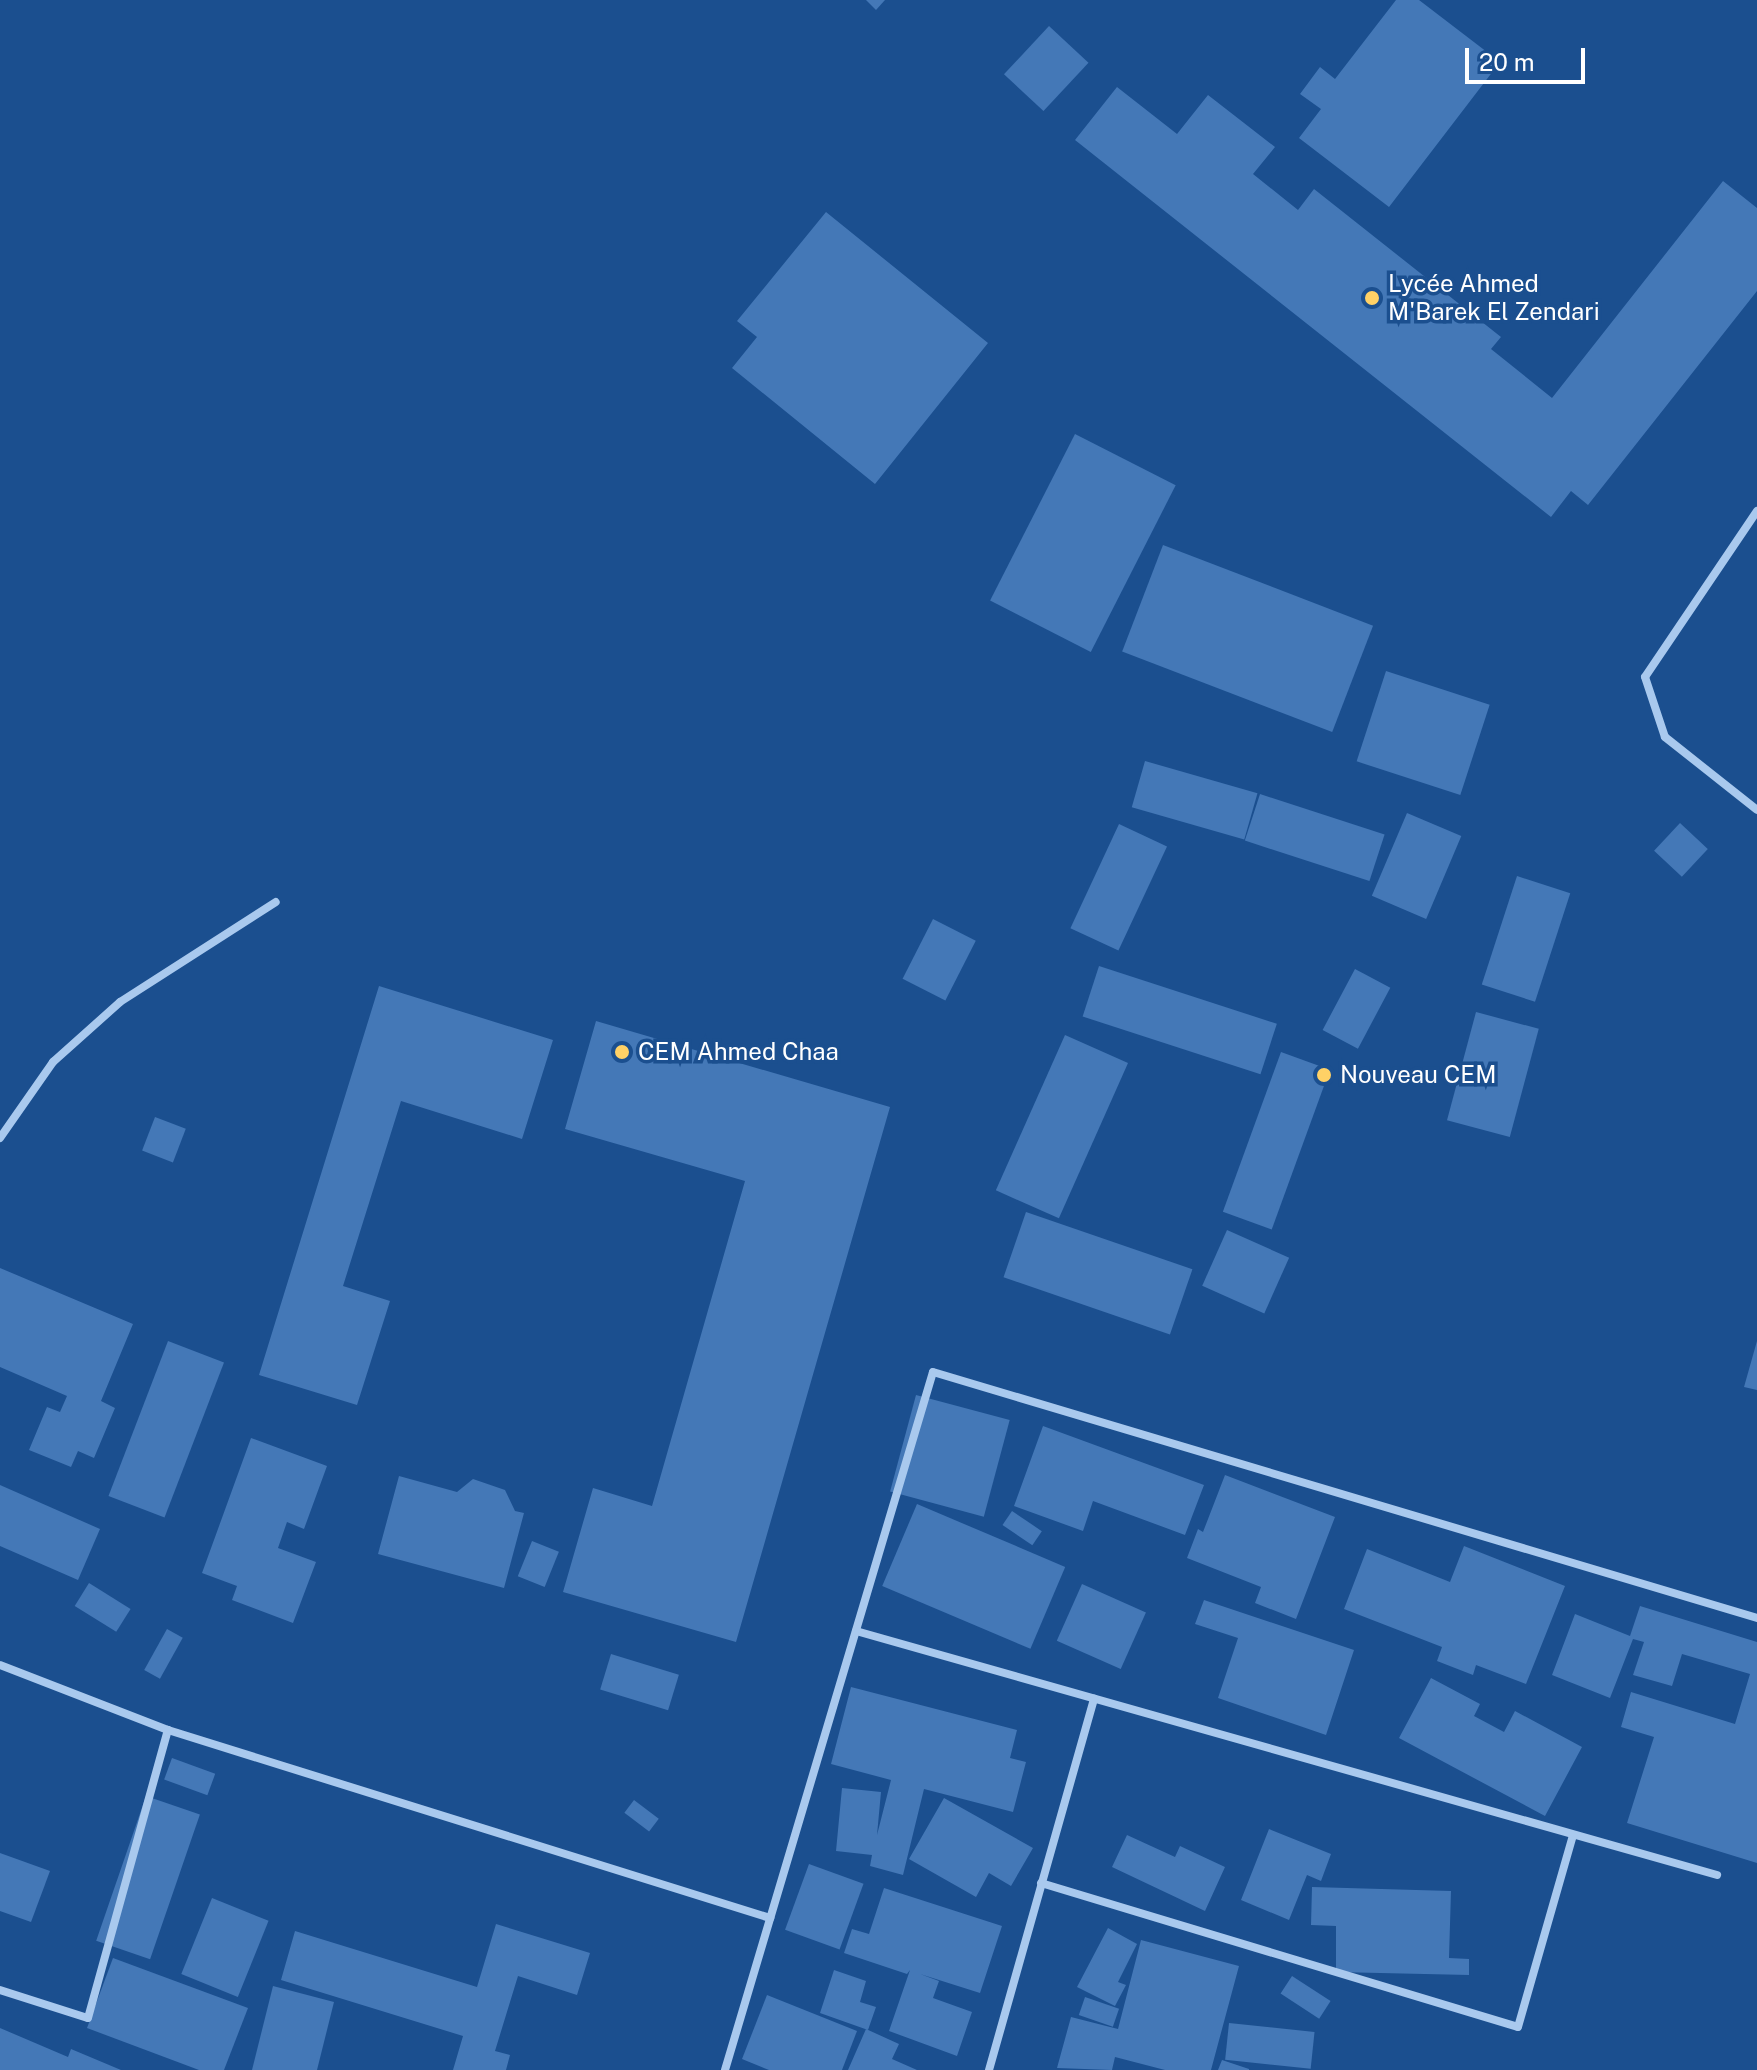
<!DOCTYPE html>
<meta charset="utf-8">
<style>
body{margin:0}
#map{position:relative;width:1757px;height:2070px;overflow:hidden;background:#1b4f8f;font-family:"Public Sans",sans-serif}
div>[style]{position:absolute}
[style*='--x']{left:calc(var(--x)*1px);top:calc(var(--y)*1px);width:calc(var(--w)*1px);rotate:calc(var(--a)*1deg)}
.building>*{inset:0;background:#4478b7;transform-origin:0 0}
.street>*{height:8px;margin:-4px;padding:0 4px;transform-origin:4px;border-radius:4px;background:#a9c9ee}
.dots>*{width:22px;height:22px;translate:-50% -50%;box-sizing:border-box;border:4px solid #1b4f8f;border-radius:50%}
span{translate:-50% -50%;white-space:nowrap;text-align:center;line-height:1.15;-webkit-text-stroke:7px #1b4f8f;paint-order:stroke}
.poi-label{font-size:24px;color:#fff}
.left{translate:0 -50%;text-align:left}
.scale{position:absolute;left:1465px;top:48px;width:120px;height:36px;box-sizing:border-box;border:4px solid #fff;border-top:0;padding-left:10px;font-size:24px;line-height:28px;white-space:nowrap;color:#fff;-webkit-text-stroke:6px #1b4f8f;paint-order:stroke}
</style>
<div id="map">
<div class="building">
<i style="clip-path:polygon(866px 0,885px 0,876px 10px)"></i>
<i style="clip-path:polygon(1396px 0,1419px 0,1500px 62px,1389px 207px,1299px 138px,1321px 109px,1300px 94px,1320px 67px,1335px 79px)"></i>
<i style="left:1049px;top:26px;width:54px;height:66px;rotate:43deg"></i>
<i style="clip-path:polygon(1117px 87px,1177px 134px,1208px 95px,1275px 147px,1253px 174px,1298px 210px,1314px 189px,1501px 337px,1491px 349px,1552px 398px,1723px 181px,1757px 208px,1757px 291px,1588px 505px,1571px 491px,1551px 517px,1075px 140px)"></i>
<i style="clip-path:polygon(826px 212px,988px 343px,875px 484px,732px 368px,757px 337px,737px 321px)"></i>
<i style="left:1075px;top:434px;width:113px;height:187px;rotate:27deg"></i>
<i style="left:1163px;top:545px;width:225px;height:114px;rotate:21deg"></i>
<i style="left:1386px;top:671px;width:109px;height:95px;rotate:18deg"></i>
<i style="left:1145px;top:761px;width:117px;height:48px;rotate:16deg"></i>
<i style="left:1260px;top:794px;width:131px;height:49px;rotate:18deg"></i>
<i style="left:1407px;top:813px;width:59px;height:90px;rotate:23deg"></i>
<i style="left:1680px;top:823px;width:38px;height:38px;rotate:43deg"></i>
<i style="left:1119px;top:824px;width:53px;height:115px;rotate:25deg"></i>
<i style="left:1517px;top:876px;width:56px;height:114px;rotate:18deg"></i>
<i style="left:933px;top:919px;width:48px;height:67px;rotate:27deg"></i>
<i style="left:1099px;top:966px;width:187px;height:53px;rotate:18deg"></i>
<i style="left:1355px;top:969px;width:40px;height:69px;rotate:28deg"></i>
<i style="clip-path:polygon(379px 986px,553px 1040px,522px 1139px,401px 1101px,343px 1286px,390px 1301px,357px 1405px,259px 1375px)"></i>
<i style="left:1476px;top:1012px;width:65px;height:112px;rotate:15deg"></i>
<i style="clip-path:polygon(596px 1021px,890px 1107px,736px 1642px,563px 1592px,593px 1488px,652px 1506px,745px 1181px,565px 1129px)"></i>
<i style="left:1065px;top:1035px;width:69px;height:170px;rotate:24deg"></i>
<i style="left:1281px;top:1052px;width:52px;height:170px;rotate:20deg"></i>
<i style="left:155px;top:1117px;width:33px;height:36px;rotate:21deg"></i>
<i style="left:1026px;top:1212px;width:176px;height:69px;rotate:19deg"></i>
<i style="left:1227px;top:1230px;width:68px;height:61px;rotate:24deg"></i>
<i style="clip-path:polygon(0 1268px,133px 1324px,101px 1401px,115px 1408px,94px 1458px,78px 1451px,71px 1467px,29px 1450px,47px 1407px,60px 1412px,67px 1396px,0 1367px)"></i>
<i style="left:168px;top:1341px;width:60px;height:166px;rotate:21deg"></i>
<i style="clip-path:polygon(1757px 1341px,1757px 1390px,1744px 1387px)"></i>
<i style="left:916px;top:1395px;width:97px;height:100px;rotate:15deg"></i>
<i style="clip-path:polygon(1043px 1426px,1204px 1485px,1185px 1535px,1093px 1501px,1083px 1531px,1014px 1506px)"></i>
<i style="clip-path:polygon(251px 1438px,327px 1466px,304px 1529px,287px 1522px,278px 1548px,316px 1562px,293px 1623px,232px 1600px,237px 1586px,202px 1573px)"></i>
<i style="clip-path:polygon(1225px 1475px,1335px 1517px,1296px 1619px,1255px 1603px,1261px 1587px,1187px 1558px,1198px 1529px,1203px 1532px)"></i>
<i style="clip-path:polygon(399px 1476px,457px 1492px,473px 1479px,505px 1490px,515px 1511px,524px 1513px,504px 1588px,378px 1554px)"></i>
<i style="clip-path:polygon(0 1485px,100px 1529px,78px 1580px,0 1546px)"></i>
<i style="left:917px;top:1504px;width:161px;height:89px;rotate:23deg"></i>
<i style="left:1012px;top:1511px;width:36px;height:17px;rotate:34deg"></i>
<i style="left:532px;top:1541px;width:29px;height:38px;rotate:22deg"></i>
<i style="clip-path:polygon(1464px 1546px,1565px 1586px,1526px 1684px,1476px 1665px,1473px 1675px,1437px 1661px,1442px 1647px,1344px 1609px,1367px 1549px,1450px 1582px)"></i>
<i style="left:89px;top:1583px;width:49px;height:27px;rotate:32deg"></i>
<i style="left:1082px;top:1584px;width:70px;height:62px;rotate:24deg"></i>
<i style="clip-path:polygon(1204px 1600px,1354px 1650px,1326px 1735px,1218px 1698px,1238px 1638px,1195px 1624px)"></i>
<i style="clip-path:polygon(1640px 1606px,1757px 1642px,1757px 1863px,1627px 1823px,1654px 1737px,1621px 1727px,1631px 1692px,1735px 1724px,1750px 1674px,1682px 1654px,1672px 1686px,1633px 1675px,1644px 1642px,1633px 1639px,1610px 1698px,1552px 1675px,1575px 1614px,1630px 1636px)"></i>
<i style="left:167px;top:1629px;width:18px;height:47px;rotate:29deg"></i>
<i style="left:611px;top:1654px;width:71px;height:37px;rotate:17deg"></i>
<i style="clip-path:polygon(1431px 1678px,1480px 1704px,1474px 1716px,1504px 1732px,1515px 1711px,1582px 1747px,1545px 1816px,1399px 1738px)"></i>
<i style="clip-path:polygon(851px 1687px,1017px 1730px,1010px 1758px,1026px 1762px,1013px 1812px,924px 1789px,903px 1875px,870px 1866px,872px 1855px,836px 1851px,842px 1788px,881px 1792px,877px 1835px,891px 1780px,831px 1764px)"></i>
<i style="left:172px;top:1758px;width:46px;height:23px;rotate:20deg"></i>
<i style="left:146px;top:1796px;width:57px;height:153px;rotate:19deg"></i>
<i style="clip-path:polygon(944px 1798px,1033px 1848px,1011px 1886px,989px 1873px,976px 1897px,909px 1859px)"></i>
<i style="left:634px;top:1800px;width:31px;height:16px;rotate:37deg"></i>
<i style="clip-path:polygon(1269px 1829px,1331px 1854px,1321px 1881px,1307px 1875px,1289px 1920px,1241px 1900px)"></i>
<i style="clip-path:polygon(1127px 1835px,1175px 1857px,1180px 1846px,1225px 1867px,1205px 1911px,1112px 1867px)"></i>
<i style="clip-path:polygon(0 1853px,50px 1871px,31px 1922px,0 1911px)"></i>
<i style="left:809px;top:1864px;width:58px;height:70px;rotate:20deg"></i>
<i style="clip-path:polygon(1312px 1887px,1451px 1891px,1449px 1958px,1469px 1959px,1469px 1975px,1336px 1972px,1336px 1926px,1311px 1925px)"></i>
<i style="clip-path:polygon(884px 1888px,1002px 1926px,980px 1993px,920px 1974px,939px 1981px,933px 1998px,972px 2012px,957px 2056px,889px 2031px,910px 1970px,907px 1974px,844px 1953px,852px 1929px,869px 1934px)"></i>
<i style="left:212px;top:1898px;width:61px;height:82px;rotate:22deg"></i>
<i style="clip-path:polygon(496px 1924px,590px 1953px,577px 1995px,518px 1976px,495px 2051px,510px 2055px,506px 2070px,453px 2070px,463px 2036px,281px 1980px,295px 1931px,477px 1987px)"></i>
<i style="clip-path:polygon(1108px 1928px,1137px 1944px,1118px 1982px,1126px 1985px,1115px 2006px,1077px 1987px)"></i>
<i style="clip-path:polygon(1141px 1940px,1239px 1966px,1211px 2070px,1165px 2070px,1115px 2057px,1112px 2070px,1057px 2068px,1071px 2017px,1118px 2029px)"></i>
<i style="clip-path:polygon(113px 1958px,248px 2008px,224px 2070px,199px 2070px,87px 2028px)"></i>
<i style="clip-path:polygon(834px 1970px,866px 1981px,860px 2002px,876px 2007px,868px 2030px,820px 2013px)"></i>
<i style="left:1292px;top:1976px;width:46px;height:21px;rotate:33deg"></i>
<i style="clip-path:polygon(273px 1986px,334px 2002px,317px 2070px,252px 2070px)"></i>
<i style="clip-path:polygon(767px 1995px,857px 2031px,842px 2070px,769px 2070px,742px 2059px)"></i>
<i style="left:1085px;top:1997px;width:36px;height:19px;rotate:19deg"></i>
<i style="left:1229px;top:2023px;width:86px;height:37px;rotate:6deg"></i>
<i style="clip-path:polygon(0 2028px,68px 2057px,71px 2049px,121px 2070px,0 2070px)"></i>
<i style="clip-path:polygon(866px 2029px,899px 2044px,892px 2059px,917px 2070px,848px 2070px)"></i>
<i style="clip-path:polygon(1222px 2060px,1249px 2069px,1249px 2070px,1218px 2070px)"></i>
</div>
<div class="street">
<i style="--x:1757;--y:511;--w:200;--a:124"></i>
<i style="--x:1645;--y:677;--w:63;--a:71.6"></i>
<i style="--x:1665;--y:737;--w:117;--a:38.4"></i>
<i style="--x:0;--y:1138;--w:93;--a:-55.1"></i>
<i style="--x:53;--y:1062;--w:90;--a:-41.8"></i>
<i style="--x:120;--y:1002;--w:185;--a:-32.7"></i>
<i style="--x:856;--y:1631;--w:895;--a:15.82"></i>
<i style="--x:0;--y:1665;--w:180;--a:21.2"></i>
<i style="--x:1041;--y:1883;--w:498;--a:16.8"></i>
<i style="--x:1518;--y:2027;--w:200;--a:-74"></i>
<i style="--x:0;--y:1990;--w:92;--a:17.7"></i>
<i style="--x:88;--y:2018;--w:299;--a:-74.5"></i>
<i style="--x:168;--y:1730;--w:631;--a:17.34"></i>
<i style="--x:725;--y:2070;--w:728;--a:-73.41"></i>
<i style="--x:933;--y:1372;--w:860;--a:16.62"></i>
<i style="--x:989;--y:2070;--w:386;--a:-74.2"></i>
</div>
<div class="dots">
<i style="left:1372px;top:298px;background:#ffd166"></i>
<i style="left:622px;top:1052px;background:#ffd166"></i>
<i style="left:1324px;top:1075px;background:#ffd166"></i>
</div>
<div class="poi-label">
<span class="left" style="left:1388px;top:298px">Lycée Ahmed<br>M'Barek El Zendari</span>
<span class="left" style="left:638px;top:1052px">CEM Ahmed Chaa</span>
<span class="left" style="left:1340px;top:1075px">Nouveau CEM</span>
</div>
<div class="scale">20 m</div>
</div>
